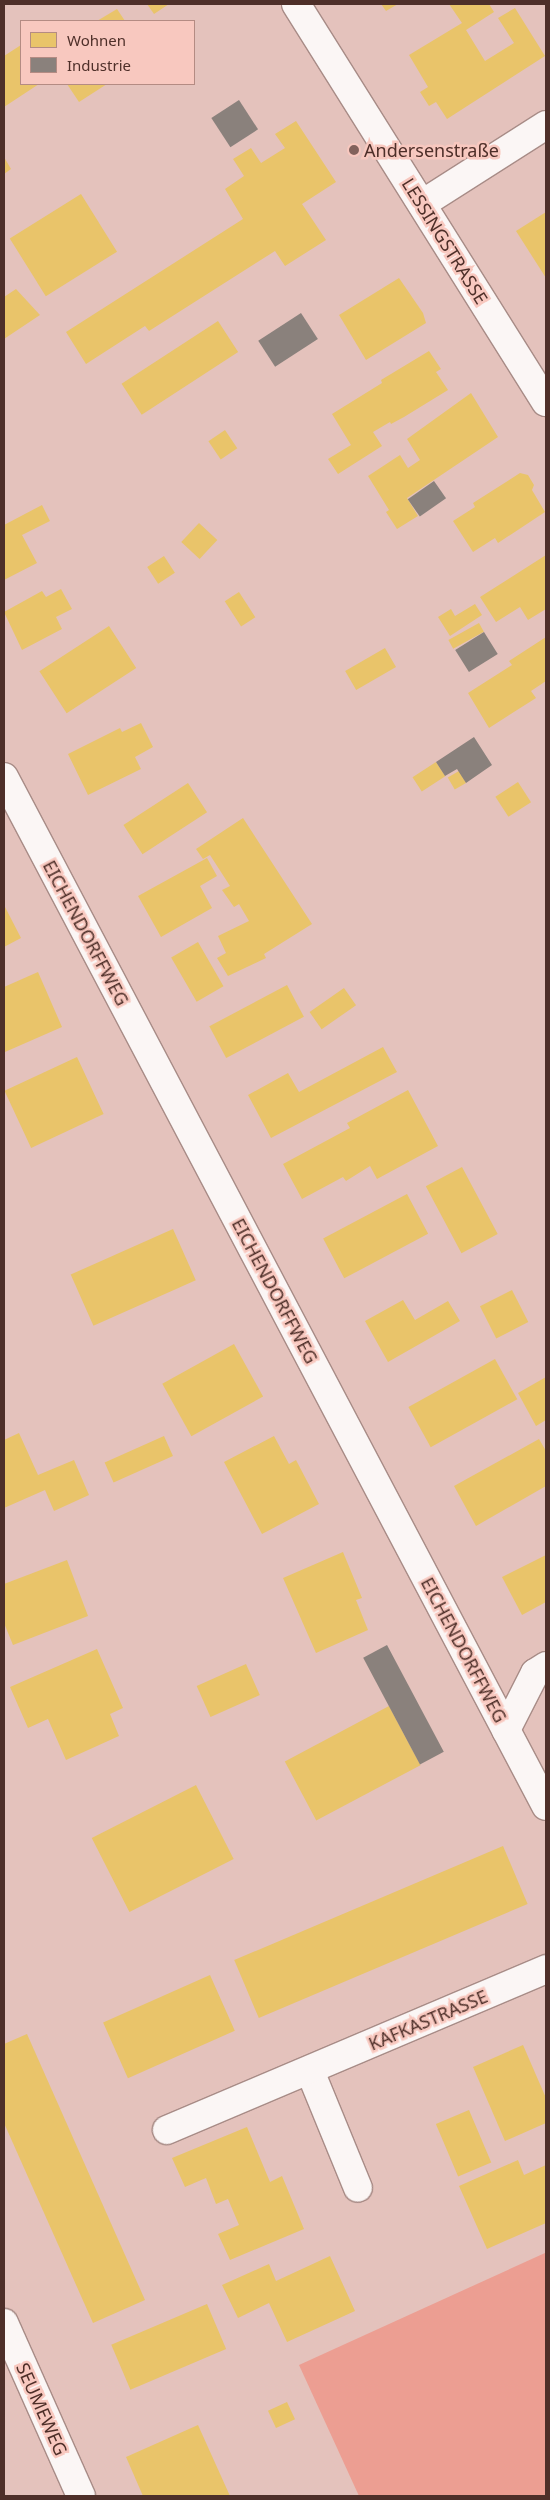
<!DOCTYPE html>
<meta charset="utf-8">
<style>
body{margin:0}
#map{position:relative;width:550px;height:2500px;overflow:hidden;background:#e4c2bc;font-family:"Noto Sans",sans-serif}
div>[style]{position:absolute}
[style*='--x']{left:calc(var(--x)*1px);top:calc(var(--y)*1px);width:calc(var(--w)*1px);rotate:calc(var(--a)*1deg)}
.green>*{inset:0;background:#ec9e92}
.homes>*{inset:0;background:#e9c46a;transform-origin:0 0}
.industry>*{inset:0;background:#8a817c;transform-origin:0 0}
.roads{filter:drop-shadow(1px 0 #a88c87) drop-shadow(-1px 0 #a88c87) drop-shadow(0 1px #a88c87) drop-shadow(0 -1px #a88c87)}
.street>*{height:28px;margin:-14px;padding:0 14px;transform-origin:14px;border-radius:14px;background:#fbf6f5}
.dots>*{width:14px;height:14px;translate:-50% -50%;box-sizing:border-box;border:2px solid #f8c8bf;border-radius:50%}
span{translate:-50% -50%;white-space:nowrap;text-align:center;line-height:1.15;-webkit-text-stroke:5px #f8c8bf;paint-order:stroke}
.poi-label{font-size:18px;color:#4e2f29}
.left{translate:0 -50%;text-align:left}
.street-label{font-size:18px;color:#4e2f29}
.frame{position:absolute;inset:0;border:5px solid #4e2f29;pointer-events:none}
.legend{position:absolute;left:20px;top:20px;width:175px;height:65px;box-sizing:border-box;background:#f8c8bf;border:1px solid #b48b83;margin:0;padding:6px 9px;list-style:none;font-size:15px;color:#4e2f29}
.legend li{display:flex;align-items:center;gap:10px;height:25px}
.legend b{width:25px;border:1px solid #b48b83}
</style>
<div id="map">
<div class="green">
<i style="clip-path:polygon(545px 2253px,546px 2496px,359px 2496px,299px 2365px)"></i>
</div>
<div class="homes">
<i style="clip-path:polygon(147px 4px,169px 4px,154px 14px)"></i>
<i style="clip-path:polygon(381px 4px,398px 4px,386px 11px)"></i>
<i style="clip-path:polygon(449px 4px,489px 4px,494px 12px,466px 30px,485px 61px,514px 43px,498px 18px,515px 8px,545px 56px,447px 119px,436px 102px,429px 106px,420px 92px,428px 87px,409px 55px,462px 23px)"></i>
<i style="clip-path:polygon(117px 9px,125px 21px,97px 21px)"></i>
<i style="clip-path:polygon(21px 45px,21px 84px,39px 84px,4px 107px,4px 56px)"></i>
<i style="clip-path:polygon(67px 84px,107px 84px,79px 102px)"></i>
<i style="clip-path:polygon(296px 121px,336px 182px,302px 204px,326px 240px,285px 266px,275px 251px,149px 331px,145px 326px,86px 364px,66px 332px,243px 219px,225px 189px,244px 176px,233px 159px,251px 148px,261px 163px,285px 148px,275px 134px)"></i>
<i style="clip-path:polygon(4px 157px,11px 169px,4px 174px)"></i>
<i style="left:81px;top:194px;width:68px;height:84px;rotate:58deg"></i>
<i style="clip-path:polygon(546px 212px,546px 278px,516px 231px)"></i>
<i style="clip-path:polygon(399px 278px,423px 313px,426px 323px,366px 360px,339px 315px)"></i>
<i style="clip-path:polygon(16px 289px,40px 315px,4px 339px,4px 297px)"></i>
<i style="left:218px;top:321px;width:37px;height:115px;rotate:57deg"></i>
<i style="clip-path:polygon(429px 351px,441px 369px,436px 372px,448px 390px,404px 417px,391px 424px,390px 422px,373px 432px,382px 446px,338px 474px,328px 459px,351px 445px,332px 414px,382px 383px,381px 380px)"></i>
<i style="clip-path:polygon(471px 393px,498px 437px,407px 498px,418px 516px,397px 529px,386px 512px,389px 510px,368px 476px,400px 455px,408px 468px,420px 460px,407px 439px)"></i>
<i style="left:225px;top:430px;width:22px;height:20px;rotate:56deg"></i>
<i style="clip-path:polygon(520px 473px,528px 475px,534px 485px,532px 490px,545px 512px,498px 543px,495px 538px,473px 552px,453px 521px,475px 507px,473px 503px)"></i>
<i style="clip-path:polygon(42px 505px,50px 521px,22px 535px,37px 563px,4px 580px,4px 525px)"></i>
<i style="left:199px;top:523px;width:25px;height:26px;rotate:43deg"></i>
<i style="clip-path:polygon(546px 555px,546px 609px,528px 620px,520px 607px,496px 622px,480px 597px)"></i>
<i style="left:164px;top:556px;width:20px;height:20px;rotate:57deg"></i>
<i style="clip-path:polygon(61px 589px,72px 609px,56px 617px,62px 629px,22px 650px,4px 612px,42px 591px,46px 597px)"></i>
<i style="left:239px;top:592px;width:30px;height:17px;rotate:57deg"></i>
<i style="clip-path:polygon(475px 604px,482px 615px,450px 636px,438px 617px,451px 609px,455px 616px)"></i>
<i style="left:479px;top:623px;width:10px;height:35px;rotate:61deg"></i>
<i style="left:109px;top:626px;width:50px;height:83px;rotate:57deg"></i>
<i style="clip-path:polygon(546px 637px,546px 681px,531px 691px,536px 698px,489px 728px,468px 693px,512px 665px,509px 661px)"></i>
<i style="left:385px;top:648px;width:22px;height:46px;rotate:60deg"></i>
<i style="clip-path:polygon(141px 723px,153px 747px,135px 757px,141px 769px,88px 795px,68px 754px,120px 728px,122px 732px)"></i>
<i style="left:436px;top:762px;width:17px;height:28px;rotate:57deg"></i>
<i style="left:459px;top:771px;width:14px;height:13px;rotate:60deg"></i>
<i style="left:518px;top:782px;width:24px;height:27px;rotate:57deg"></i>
<i style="left:188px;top:783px;width:35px;height:77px;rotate:57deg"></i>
<i style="clip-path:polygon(243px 818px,312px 924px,264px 954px,266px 958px,228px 976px,217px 958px,226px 953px,218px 936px,249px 921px,239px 904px,234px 907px,222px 890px,230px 886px,210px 855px,203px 859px,196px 849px)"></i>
<i style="clip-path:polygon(207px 858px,217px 876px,200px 886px,212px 908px,161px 937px,138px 896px)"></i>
<i style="clip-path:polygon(4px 905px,21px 938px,4px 947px)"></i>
<i style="left:198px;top:942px;width:51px;height:31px;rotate:60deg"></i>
<i style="clip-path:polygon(38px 972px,62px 1027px,5px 1052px,4px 987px)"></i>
<i style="left:287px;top:985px;width:36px;height:88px;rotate:62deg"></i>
<i style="left:344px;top:988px;width:21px;height:42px;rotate:55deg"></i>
<i style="clip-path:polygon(383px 1047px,397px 1072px,271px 1138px,248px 1095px,288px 1073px,299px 1092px)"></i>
<i style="left:77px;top:1057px;width:63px;height:80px;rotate:65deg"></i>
<i style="clip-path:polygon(408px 1090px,438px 1146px,377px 1179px,370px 1166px,346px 1181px,343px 1177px,302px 1199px,283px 1164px,350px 1128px,347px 1123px)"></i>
<i style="left:462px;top:1167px;width:76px;height:41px;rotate:62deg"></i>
<i style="left:407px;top:1194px;width:45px;height:95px;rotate:62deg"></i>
<i style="left:173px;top:1229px;width:56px;height:112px;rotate:66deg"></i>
<i style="left:512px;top:1290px;width:36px;height:36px;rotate:63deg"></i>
<i style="clip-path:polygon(403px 1300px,415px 1320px,448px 1301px,460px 1321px,388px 1362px,365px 1321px)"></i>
<i style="left:234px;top:1344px;width:60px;height:82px;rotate:61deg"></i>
<i style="left:495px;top:1359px;width:46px;height:99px;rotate:61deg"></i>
<i style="clip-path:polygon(546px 1377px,546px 1420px,536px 1426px,518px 1393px)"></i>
<i style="clip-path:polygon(19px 1433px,38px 1475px,74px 1460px,89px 1495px,54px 1511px,45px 1490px,4px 1508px,4px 1440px)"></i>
<i style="left:164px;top:1436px;width:22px;height:65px;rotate:66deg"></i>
<i style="clip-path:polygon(274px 1436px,289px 1464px,296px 1460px,319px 1504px,262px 1534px,224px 1462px)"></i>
<i style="clip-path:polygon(539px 1439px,546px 1451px,546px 1486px,476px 1526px,454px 1486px)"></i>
<i style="clip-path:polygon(343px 1552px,362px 1598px,356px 1600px,368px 1630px,316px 1653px,283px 1578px)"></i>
<i style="clip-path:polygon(546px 1555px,546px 1602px,522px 1615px,502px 1577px)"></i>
<i style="clip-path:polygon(67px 1560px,88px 1616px,13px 1645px,4px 1623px,4px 1584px)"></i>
<i style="clip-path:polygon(97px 1649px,123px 1708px,110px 1714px,119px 1736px,66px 1760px,48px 1719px,28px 1728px,10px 1687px)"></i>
<i style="left:246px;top:1664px;width:34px;height:54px;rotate:66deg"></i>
<i style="left:389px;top:1706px;width:67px;height:118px;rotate:62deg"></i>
<i style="left:196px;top:1785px;width:83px;height:117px;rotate:63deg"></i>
<i style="left:503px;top:1846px;width:63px;height:292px;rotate:67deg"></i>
<i style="left:210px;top:1975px;width:61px;height:117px;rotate:66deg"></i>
<i style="clip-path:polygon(27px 2034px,145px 2300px,93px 2323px,4px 2123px,4px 2044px)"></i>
<i style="clip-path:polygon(523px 2045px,546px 2098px,546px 2123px,505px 2141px,473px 2067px)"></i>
<i style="left:469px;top:2110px;width:57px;height:36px;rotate:67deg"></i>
<i style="clip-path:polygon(247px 2127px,270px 2182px,282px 2176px,304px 2229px,230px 2260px,218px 2234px,239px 2225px,228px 2199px,216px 2204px,206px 2178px,185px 2187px,172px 2158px)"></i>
<i style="clip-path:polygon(518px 2160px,524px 2175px,546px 2165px,546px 2223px,487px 2249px,459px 2186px)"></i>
<i style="clip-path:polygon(330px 2256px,355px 2311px,287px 2342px,269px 2303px,238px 2318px,222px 2285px,269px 2264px,276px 2281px)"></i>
<i style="left:207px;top:2304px;width:49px;height:104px;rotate:67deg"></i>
<i style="left:287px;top:2402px;width:19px;height:21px;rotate:65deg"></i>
<i style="clip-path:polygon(198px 2425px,230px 2496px,143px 2496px,126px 2457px)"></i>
</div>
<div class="industry">
<i style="left:239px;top:100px;width:35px;height:33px;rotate:57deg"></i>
<i style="left:301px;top:313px;width:31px;height:51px;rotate:57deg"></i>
<i style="left:434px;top:481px;width:21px;height:32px;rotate:55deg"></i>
<i style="left:484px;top:632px;width:26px;height:34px;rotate:58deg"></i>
<i style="clip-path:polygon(474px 737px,492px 765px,466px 783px,457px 769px,445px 776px,436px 762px)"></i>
<i style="left:387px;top:1645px;width:121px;height:27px;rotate:62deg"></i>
</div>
<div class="roads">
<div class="street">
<i style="--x:296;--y:4;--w:470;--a:57.9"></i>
<i style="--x:422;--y:204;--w:147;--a:-32.5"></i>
<i style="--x:4;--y:777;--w:1163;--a:62.22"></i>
<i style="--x:506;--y:1730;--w:64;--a:-63"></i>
<i style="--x:535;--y:1673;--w:13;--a:-32"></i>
<i style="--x:310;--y:2071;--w:126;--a:67.7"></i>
<i style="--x:167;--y:2130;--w:412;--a:-23"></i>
<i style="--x:4;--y:2323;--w:189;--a:66"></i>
</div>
</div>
<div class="dots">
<i style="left:354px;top:150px;background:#82625c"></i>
</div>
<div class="poi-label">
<span class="left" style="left:364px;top:150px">Andersenstraße</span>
</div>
<div class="street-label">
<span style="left:445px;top:241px;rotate:58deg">LESSINGSTRASSE</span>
<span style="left:86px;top:933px;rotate:62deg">EICHENDORFFWEG</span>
<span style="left:275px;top:1291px;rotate:62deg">EICHENDORFFWEG</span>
<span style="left:464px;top:1650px;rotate:62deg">EICHENDORFFWEG</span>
<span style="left:428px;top:2020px;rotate:-23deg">KAFKASTRASSE</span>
<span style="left:42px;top:2409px;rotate:66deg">SEUMEWEG</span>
</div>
<div class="frame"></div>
<ul class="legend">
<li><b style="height:14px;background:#e9c46a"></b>Wohnen</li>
<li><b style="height:14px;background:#8a817c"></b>Industrie</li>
</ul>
</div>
